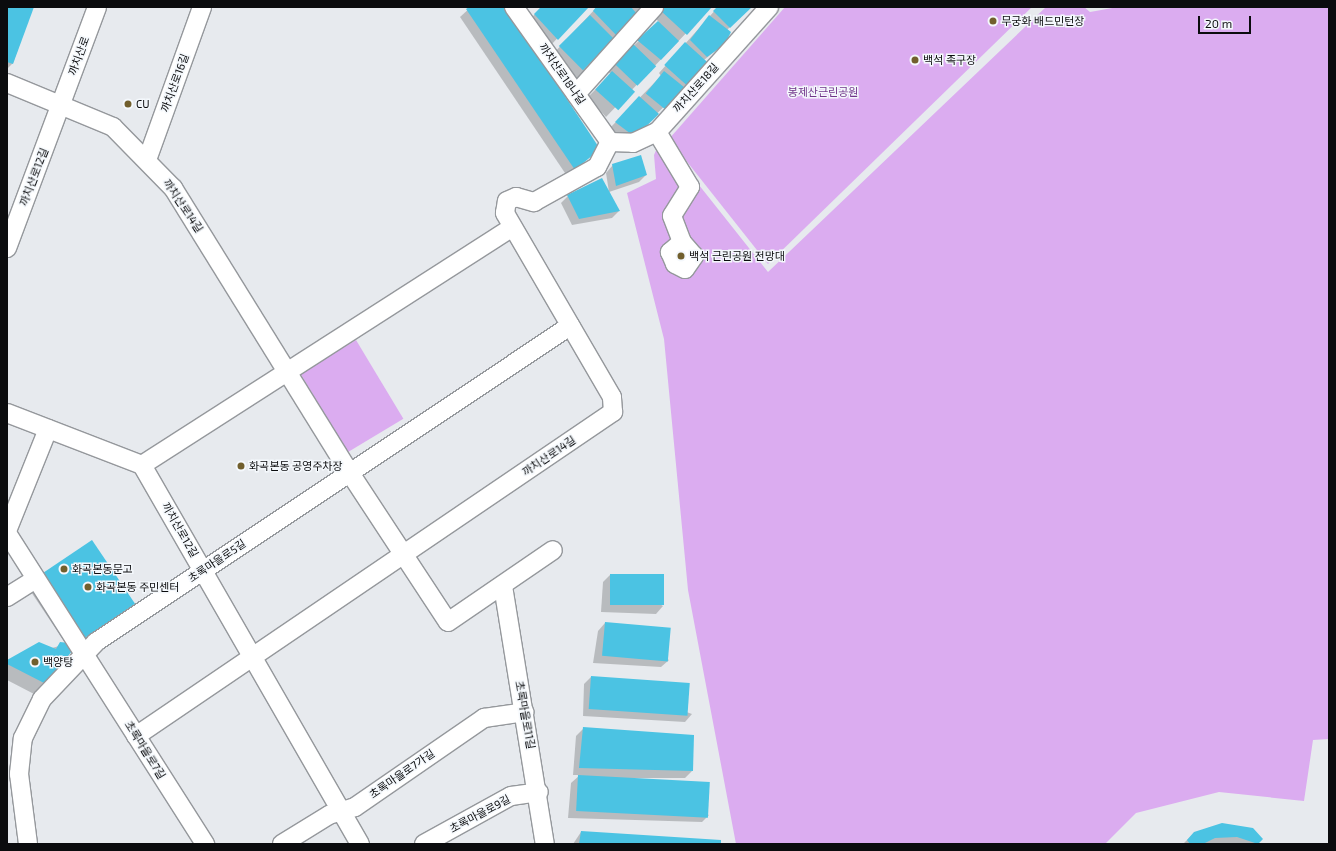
<!DOCTYPE html>
<meta charset="utf-8">
<style>
body{margin:0}
#map{position:relative;width:1336px;height:851px;overflow:hidden;background:#e7eaee;font-family:"Exo 2","Noto Sans KR",sans-serif}
div>[style]{position:absolute}
[style*='--x']{left:calc(var(--x)*1px);top:calc(var(--y)*1px);width:calc(var(--w)*1px);rotate:calc(var(--a)*1deg)}
.green>*{inset:0;background:#dbacf0;transform-origin:0 0}
.shadow>*{inset:0;background:#0003}
.building>*{inset:0;background:#4bc3e3;transform-origin:0 0}
.roads{filter:drop-shadow(1px 0 #95989c) drop-shadow(-1px 0 #95989c) drop-shadow(0 1px #95989c) drop-shadow(0 -1px #95989c)}
.street>*{height:18px;margin:-9px;padding:0 9px;transform-origin:9px;border-radius:9px;background:#fff}
.dots>*{width:11px;height:11px;translate:-50% -50%;box-sizing:border-box;border:2px solid #f4f8fc;border-radius:50%}
span{translate:-50% -50%;white-space:nowrap;text-align:center;line-height:1.15;-webkit-text-stroke:3px #f4f8fc;paint-order:stroke}
.poi-label{font-size:11px;color:#0b0c0e}
.left{translate:0 -50%;text-align:left}
.street-label{font-size:11px;color:#0b0c0e}
.park-label{font-size:11px;color:#703489}
.frame{position:absolute;inset:0;border:8px solid #0b0c0e;pointer-events:none}
.scale{position:absolute;left:1198px;top:16px;width:53px;height:18px;box-sizing:border-box;border:2px solid #0b0c0e;border-top:0;padding-left:5px;font-size:12px;line-height:14px;white-space:nowrap;color:#0b0c0e;-webkit-text-stroke:3px #f4f8fc;paint-order:stroke}
</style>
<div id="map">
<div class="green">
<i style="clip-path:polygon(785px 7px,1032px 7px,768px 264px,669px 139px)"></i>
<i style="clip-path:polygon(1046px 7px,1084px 7px,1090px 12px,1118px 7px,1329px 7px,1329px 739px,1313px 740px,1304px 801px,1219px 792px,1136px 813px,1105px 844px,736px 844px,688px 590px,664px 339px,627px 193px,656px 179px,654px 155px,657px 148px,668px 146px,768px 272px)"></i>
<i style="left:356px;top:340px;width:92px;height:65px;rotate:59deg"></i>
</div>
<div class="shadow">
<i style="clip-path:polygon(7px 7px,33px 7px,13px 63px,7px 69px)"></i>
<i style="clip-path:polygon(471px 7px,505px 7px,598px 149px,567px 176px,460px 17px)"></i>
<i style="clip-path:polygon(541px 7px,587px 7px,550px 46px,528px 22px)"></i>
<i style="clip-path:polygon(597px 7px,642px 7px,577px 80px,553px 54px)"></i>
<i style="clip-path:polygon(665px 7px,711px 7px,606px 117px,588px 97px,611px 74px,607px 71px,659px 22px,655px 18px)"></i>
<i style="clip-path:polygon(718px 7px,750px 7px,727px 30px,724px 44px,704px 60px,687px 84px,627px 143px,608px 130px,661px 76px,659px 73px)"></i>
<i style="clip-path:polygon(613px 165px,646px 175px,639px 182px,609px 192px,606px 173px)"></i>
<i style="clip-path:polygon(568px 196px,619px 211px,612px 218px,572px 225px,561px 203px)"></i>
<i style="clip-path:polygon(610px 575px,663px 606px,656px 614px,601px 612px,603px 582px)"></i>
<i style="clip-path:polygon(27px 586px,134px 604px,120px 618px,70px 649px,34px 694px,7px 680px,7px 661px,66px 644px)"></i>
<i style="clip-path:polygon(605px 623px,669px 660px,661px 667px,593px 663px,598px 631px)"></i>
<i style="clip-path:polygon(591px 677px,692px 714px,685px 722px,583px 716px,584px 684px)"></i>
<i style="clip-path:polygon(584px 728px,692px 771px,685px 778px,612px 778px,709px 815px,702px 822px,568px 818px,571px 783px,580px 775px,573px 775px,576px 736px)"></i>
<i style="clip-path:polygon(581px 832px,720px 844px,573px 844px)"></i>
<i style="clip-path:polygon(1194px 833px,1262px 838px,1256px 844px,1183px 844px)"></i>
</div>
<div class="building">
<i style="clip-path:polygon(7px 7px,34px 7px,13px 64px,7px 62px)"></i>
<i style="clip-path:polygon(469px 7px,506px 7px,600px 149px,575px 170px,466px 9px)"></i>
<i style="clip-path:polygon(541px 7px,589px 7px,558px 40px,534px 14px)"></i>
<i style="clip-path:polygon(596px 7px,631px 7px,637px 14px,617px 36px,593px 11px)"></i>
<i style="clip-path:polygon(665px 7px,712px 7px,687px 35px,661px 11px)"></i>
<i style="clip-path:polygon(717px 7px,752px 7px,730px 28px,713px 11px)"></i>
<i style="left:590px;top:15px;width:34px;height:44px;rotate:45deg"></i>
<i style="clip-path:polygon(709px 15px,731px 32px,725px 44px,707px 57px,690px 40px)"></i>
<i style="clip-path:polygon(658px 21px,679px 41px,661px 60px,637px 40px)"></i>
<i style="left:631px;top:42px;width:35px;height:27px;rotate:44deg"></i>
<i style="left:685px;top:42px;width:31px;height:31px;rotate:42deg"></i>
<i style="left:612px;top:71px;width:31px;height:25px;rotate:42deg"></i>
<i style="left:664px;top:71px;width:26px;height:29px;rotate:39deg"></i>
<i style="clip-path:polygon(639px 96px,659px 114px,635px 137px,615px 122px)"></i>
<i style="clip-path:polygon(641px 155px,647px 175px,616px 186px,612px 164px)"></i>
<i style="clip-path:polygon(602px 178px,620px 211px,579px 219px,567px 195px)"></i>
<i style="left:92px;top:540px;width:77px;height:61px;rotate:56deg"></i>
<i style="left:610px;top:574px;width:54px;height:31px"></i>
<i style="left:605px;top:622px;width:66px;height:34px;rotate:5deg"></i>
<i style="clip-path:polygon(39px 642px,56px 649px,60px 642px,69px 643px,72px 651px,46px 684px,7px 664px,7px 660px)"></i>
<i style="left:591px;top:676px;width:99px;height:33px;rotate:4deg"></i>
<i style="clip-path:polygon(583px 727px,694px 735px,693px 771px,579px 768px)"></i>
<i style="left:578px;top:775px;width:132px;height:36px;rotate:3deg"></i>
<i style="clip-path:polygon(1222px 823px,1253px 828px,1263px 839px,1258px 844px,1237px 837px,1215px 838px,1203px 844px,1190px 844px,1187px 840px,1194px 832px)"></i>
<i style="clip-path:polygon(581px 831px,721px 840px,721px 844px,579px 844px)"></i>
</div>
<div class="roads">
<div class="street">
<i style="--x:514;--y:7;--w:166;--a:54.6"></i>
<i style="--x:7;--y:83;--w:115;--a:22.5"></i>
<i style="--x:113;--y:127;--w:86;--a:45.5"></i>
<i style="--x:173;--y:188;--w:335;--a:58.2"></i>
<i style="--x:350;--y:473;--w:178;--a:56.7"></i>
<i style="--x:448;--y:622;--w:127;--a:-34.4"></i>
<i style="--x:576;--y:94;--w:117;--a:-48.1"></i>
<i style="--x:657;--y:132;--w:64;--a:59"></i>
<i style="--x:690;--y:187;--w:34;--a:122"></i>
<i style="--x:672;--y:216;--w:28;--a:69"></i>
<i style="--x:682;--y:242;--w:16;--a:140"></i>
<i style="--x:670;--y:252;--w:13;--a:67"></i>
<i style="--x:675;--y:264;--w:11;--a:27"></i>
<i style="--x:685;--y:269;--w:16;--a:-55"></i>
<i style="--x:694;--y:256;--w:18;--a:-131"></i>
<i style="--x:610;--y:142;--w:23;--a:2"></i>
<i style="--x:633;--y:143;--w:26;--a:-25"></i>
<i style="--x:657;--y:132;--w:168;--a:-48.1"></i>
<i style="--x:147;--y:160;--w:163;--a:-70.2"></i>
<i style="--x:7;--y:248;--w:257;--a:-69.5"></i>
<i style="--x:7;--y:413;--w:145;--a:21.1"></i>
<i style="--x:142;--y:465;--w:437;--a:60.1"></i>
<i style="--x:142;--y:465;--w:439;--a:-32.7"></i>
<i style="--x:7;--y:531;--w:110;--a:-68.1"></i>
<i style="--x:7;--y:533;--w:369;--a:57.5"></i>
<i style="--x:503;--y:586;--w:261;--a:80.8"></i>
<i style="--x:7;--y:597;--w:34;--a:-32"></i>
<i style="--x:136;--y:736;--w:577;--a:-34.19"></i>
<i style="--x:613;--y:412;--w:15;--a:-94"></i>
<i style="--x:612;--y:397;--w:213;--a:-120.2"></i>
<i style="--x:505;--y:213;--w:12;--a:-81"></i>
<i style="--x:507;--y:201;--w:10;--a:-24"></i>
<i style="--x:516;--y:197;--w:19;--a:16"></i>
<i style="--x:534;--y:202;--w:72;--a:-29.1"></i>
<i style="--x:597;--y:167;--w:28;--a:-63"></i>
<i style="--x:28;--y:844;--w:71;--a:-97.3"></i>
<i style="--x:19;--y:774;--w:36;--a:-84"></i>
<i style="--x:23;--y:738;--w:43;--a:-64"></i>
<i style="--x:42;--y:699;--w:79;--a:-46.5"></i>
<i style="--x:96;--y:642;--w:570;--a:-33.69"></i>
<i style="--x:282;--y:844;--w:55;--a:-31.7"></i>
<i style="--x:329;--y:815;--w:27;--a:-17"></i>
<i style="--x:355;--y:807;--w:157;--a:-34.6"></i>
<i style="--x:484;--y:718;--w:41;--a:-8.3"></i>
<i style="--x:424;--y:844;--w:99;--a:-28.9"></i>
<i style="--x:511;--y:796;--w:28;--a:-8"></i>
</div>
</div>
<div class="dots">
<i style="left:993px;top:21px;background:#715f2d"></i>
<i style="left:915px;top:60px;background:#715f2d"></i>
<i style="left:128px;top:104px;background:#715f2d"></i>
<i style="left:681px;top:256px;background:#715f2d"></i>
<i style="left:241px;top:466px;background:#715f2d"></i>
<i style="left:64px;top:569px;background:#715f2d"></i>
<i style="left:88px;top:587px;background:#715f2d"></i>
<i style="left:35px;top:662px;background:#715f2d"></i>
</div>
<div class="poi-label">
<span class="left" style="left:1001px;top:21px">무궁화 배드민턴장</span>
<span class="left" style="left:923px;top:60px">백석 족구장</span>
<span class="left" style="left:136px;top:104px">CU</span>
<span class="left" style="left:689px;top:256px">백석 근린공원 전망대</span>
<span class="left" style="left:249px;top:466px">화곡본동 공영주차장</span>
<span class="left" style="left:72px;top:569px">화곡본동문고</span>
<span class="left" style="left:96px;top:587px">화곡본동 주민센터</span>
<span class="left" style="left:43px;top:662px">백양탕</span>
</div>
<div class="street-label">
<span style="left:79px;top:56px;rotate:-70deg">까치산로</span>
<span style="left:562px;top:74px;rotate:55deg">까치산로18나길</span>
<span style="left:175px;top:83px;rotate:-70deg">까치산로16길</span>
<span style="left:696px;top:88px;rotate:-48deg">까치산로18길</span>
<span style="left:34px;top:177px;rotate:-69deg">까치산로12길</span>
<span style="left:183px;top:206px;rotate:56deg">까치산로14길</span>
<span style="left:549px;top:456px;rotate:-34deg">까치산로14길</span>
<span style="left:180px;top:530px;rotate:60deg">까치산로12길</span>
<span style="left:217px;top:561px;rotate:-34deg">초록마을로5길</span>
<span style="left:525px;top:715px;rotate:80deg">초록마을로11길</span>
<span style="left:145px;top:750px;rotate:58deg">초록마을로7길</span>
<span style="left:402px;top:774px;rotate:-35deg">초록마을로7가길</span>
<span style="left:480px;top:814px;rotate:-28deg">초록마을로9길</span>
</div>
<div class="park-label">
<span style="left:823px;top:92px">봉제산근린공원</span>
</div>
<div class="frame"></div>
<div class="scale">20 m</div>
</div>
